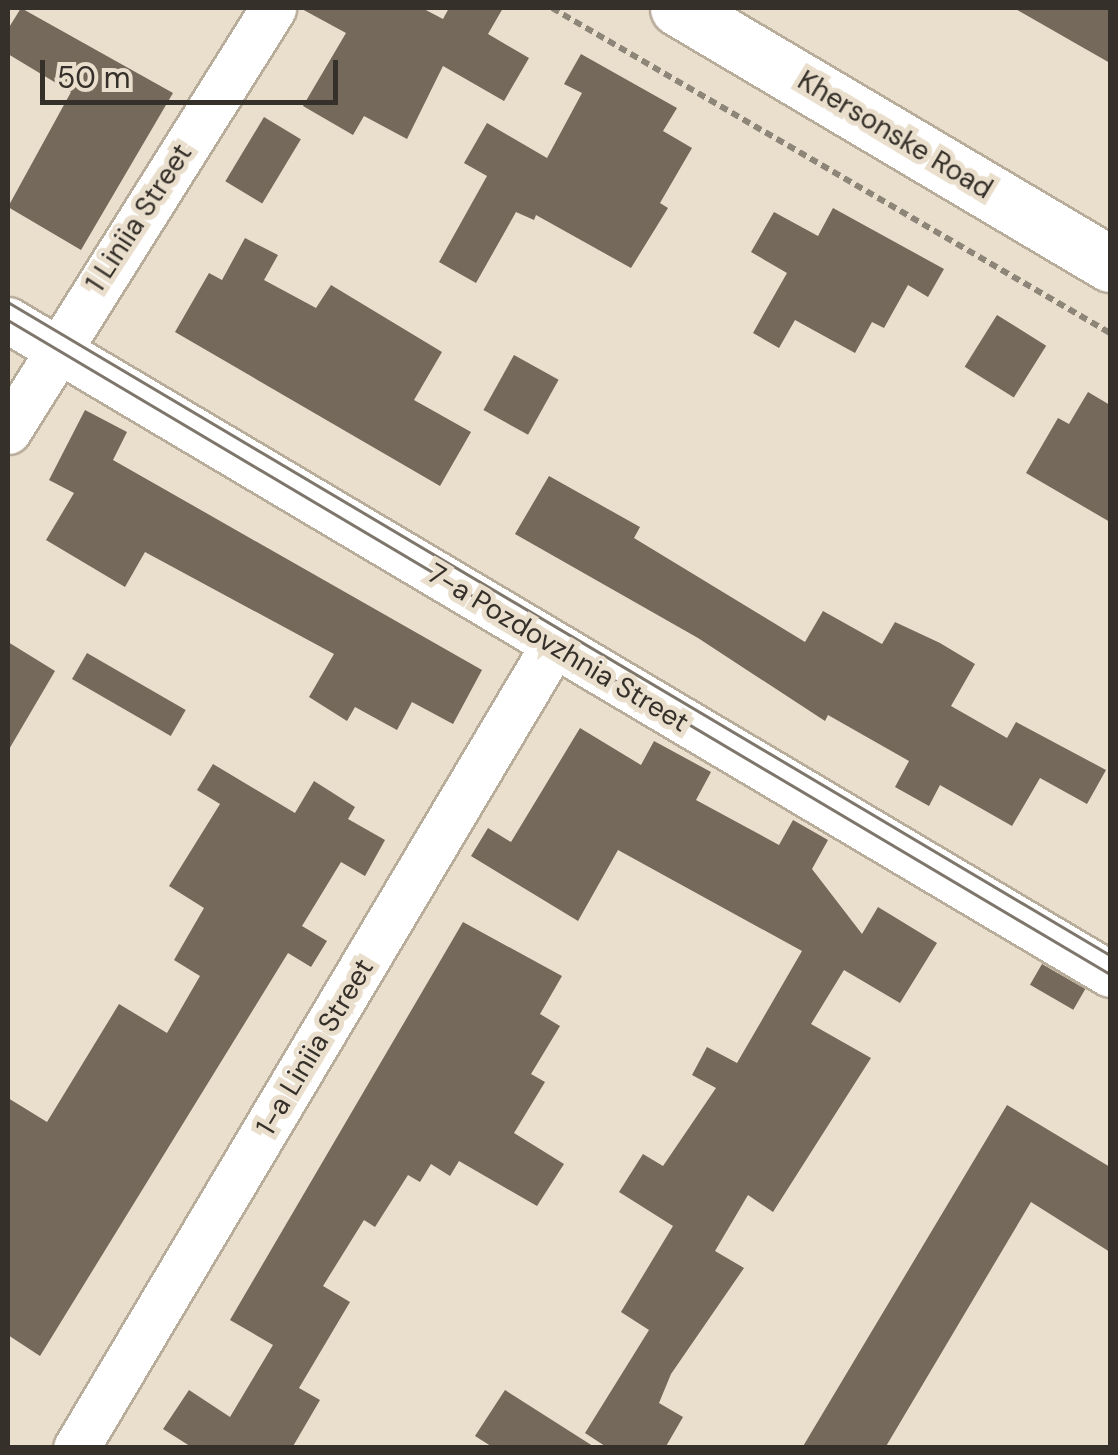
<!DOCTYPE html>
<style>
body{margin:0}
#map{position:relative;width:1118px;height:1455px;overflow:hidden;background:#eadecc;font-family:"DM Sans",sans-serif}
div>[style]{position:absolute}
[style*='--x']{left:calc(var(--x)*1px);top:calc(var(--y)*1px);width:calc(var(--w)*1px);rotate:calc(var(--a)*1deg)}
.building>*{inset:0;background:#74695a;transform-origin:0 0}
.path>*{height:6px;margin-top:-3px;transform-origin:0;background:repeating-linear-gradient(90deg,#8e8579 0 8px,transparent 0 13px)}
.roads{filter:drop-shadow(2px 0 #b8ac9b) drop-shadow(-2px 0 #b8ac9b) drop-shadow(0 2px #b8ac9b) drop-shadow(0 -2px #b8ac9b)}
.minor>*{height:45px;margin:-22.5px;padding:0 22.5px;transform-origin:22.5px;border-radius:22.5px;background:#fff}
.secondary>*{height:55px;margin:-27.5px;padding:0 27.5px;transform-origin:27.5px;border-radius:27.5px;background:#fff}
.tram>*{height:2.5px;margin:-1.25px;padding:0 1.25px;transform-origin:1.25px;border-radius:1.25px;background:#7e766b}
span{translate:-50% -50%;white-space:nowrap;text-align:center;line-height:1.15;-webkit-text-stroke:10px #eadecc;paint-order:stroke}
.street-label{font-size:28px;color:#35302a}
.frame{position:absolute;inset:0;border:10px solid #35302a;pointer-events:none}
.scale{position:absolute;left:40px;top:60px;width:298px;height:45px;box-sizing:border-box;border:5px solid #35302a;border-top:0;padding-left:12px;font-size:30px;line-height:35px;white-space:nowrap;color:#35302a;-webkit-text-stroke:8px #eadecc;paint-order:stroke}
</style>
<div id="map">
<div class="building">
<i style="clip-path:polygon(21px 8px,173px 93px,81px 250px,8px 207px,71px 92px,8px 54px,8px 29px)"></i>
<i style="clip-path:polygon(300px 8px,422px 8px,443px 19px,449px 8px,503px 8px,488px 34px,529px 58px,504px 101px,443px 66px,407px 139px,364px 116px,353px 135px,303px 106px,346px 33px)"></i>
<i style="clip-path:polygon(1014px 8px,1110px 8px,1110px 63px)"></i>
<i style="clip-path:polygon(581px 54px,677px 108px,663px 131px,692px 148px,660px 203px,668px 208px,631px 268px,536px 215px,534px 220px,516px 212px,476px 283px,439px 262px,487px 176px,464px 163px,487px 123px,547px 158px,582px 93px,564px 84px)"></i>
<i style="left:264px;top:117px;width:43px;height:75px;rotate:31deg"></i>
<i style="clip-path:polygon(833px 208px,944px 269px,928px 297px,908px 285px,884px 328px,872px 322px,855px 353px,795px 320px,779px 348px,753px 333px,787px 273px,751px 252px,774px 212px,818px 236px)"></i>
<i style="clip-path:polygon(245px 238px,278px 255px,264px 280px,316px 308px,331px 285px,442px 352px,414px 400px,471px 432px,440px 486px,175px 332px,209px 273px,222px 280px)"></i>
<i style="left:997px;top:315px;width:58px;height:61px;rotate:32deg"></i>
<i style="left:514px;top:355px;width:51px;height:63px;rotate:29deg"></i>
<i style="clip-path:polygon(1088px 392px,1110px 405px,1110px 522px,1026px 473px,1058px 418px,1069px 424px)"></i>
<i style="clip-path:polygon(85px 410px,127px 432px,113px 460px,482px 670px,453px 724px,412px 702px,397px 730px,355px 707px,347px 721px,309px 697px,334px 654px,145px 552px,125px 587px,46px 540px,74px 493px,49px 480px)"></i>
<i style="clip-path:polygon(549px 476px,640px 527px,634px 538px,805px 642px,823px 611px,882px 644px,895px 622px,940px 643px,975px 664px,951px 706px,1007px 738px,1016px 722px,1106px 770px,1087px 804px,1040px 778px,1012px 826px,940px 785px,929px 806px,895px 787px,909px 761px,828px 715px,825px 721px,698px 638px,515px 534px)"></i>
<i style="clip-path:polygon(8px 642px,55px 671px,8px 751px)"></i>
<i style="left:87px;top:653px;width:114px;height:30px;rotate:30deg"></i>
<i style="clip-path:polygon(580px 728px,641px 765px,654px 741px,711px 772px,696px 800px,779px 845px,793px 820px,828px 840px,812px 869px,862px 934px,878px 907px,937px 943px,900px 1003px,844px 970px,811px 1024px,871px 1058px,773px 1212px,748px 1195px,715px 1251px,744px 1268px,671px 1374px,659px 1403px,683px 1417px,665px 1448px,608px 1448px,585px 1433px,649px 1330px,621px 1312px,673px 1226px,619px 1192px,643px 1154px,663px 1166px,716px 1088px,692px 1075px,707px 1047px,737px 1063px,802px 951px,618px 850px,578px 921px,471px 856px,488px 828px,511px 842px)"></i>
<i style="clip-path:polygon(213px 764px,295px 813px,314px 781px,355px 807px,348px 819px,385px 840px,365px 876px,341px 862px,302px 926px,327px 941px,311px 967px,288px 953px,40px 1356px,8px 1335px,8px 1098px,47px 1122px,119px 1004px,167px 1033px,200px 976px,174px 960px,204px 908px,169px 886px,220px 804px,197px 790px)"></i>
<i style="clip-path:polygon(463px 922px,562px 976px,540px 1014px,560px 1026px,531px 1074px,545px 1082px,514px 1133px,564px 1164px,537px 1206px,459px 1161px,450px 1176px,431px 1164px,420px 1182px,408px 1175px,375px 1227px,364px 1220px,323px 1286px,350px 1302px,299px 1388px,320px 1400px,292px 1448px,193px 1448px,163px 1429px,189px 1390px,230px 1417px,273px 1345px,230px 1320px)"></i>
<i style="left:1042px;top:964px;width:50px;height:24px;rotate:30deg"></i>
<i style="clip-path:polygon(1007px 1105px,1110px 1167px,1110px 1252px,1031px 1202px,885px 1448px,802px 1448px)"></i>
<i style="clip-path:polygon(505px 1390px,596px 1448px,494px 1448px,475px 1436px)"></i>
</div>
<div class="path">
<i style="--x:552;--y:8;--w:646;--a:30.22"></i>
</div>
<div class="roads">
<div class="minor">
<i style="--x:8;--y:320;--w:1281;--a:30.69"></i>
<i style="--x:8;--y:431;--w:499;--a:-57.9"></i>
<i style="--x:76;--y:1448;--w:933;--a:-59.26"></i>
</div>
<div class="secondary">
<i style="--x:678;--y:8;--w:502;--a:30.65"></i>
</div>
</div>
<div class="tram">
<i style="--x:8;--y:302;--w:1281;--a:30.65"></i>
<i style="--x:8;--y:320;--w:1281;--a:30.69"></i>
</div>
<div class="street-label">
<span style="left:895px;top:135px;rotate:31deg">Khersonske Road</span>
<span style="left:139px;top:218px;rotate:-57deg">1 Liniia Street</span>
<span style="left:558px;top:648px;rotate:31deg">7-a Pozdovzhnia Street</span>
<span style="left:315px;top:1047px;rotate:-59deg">1-a Liniia Street</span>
</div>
<div class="frame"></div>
<div class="scale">50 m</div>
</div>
